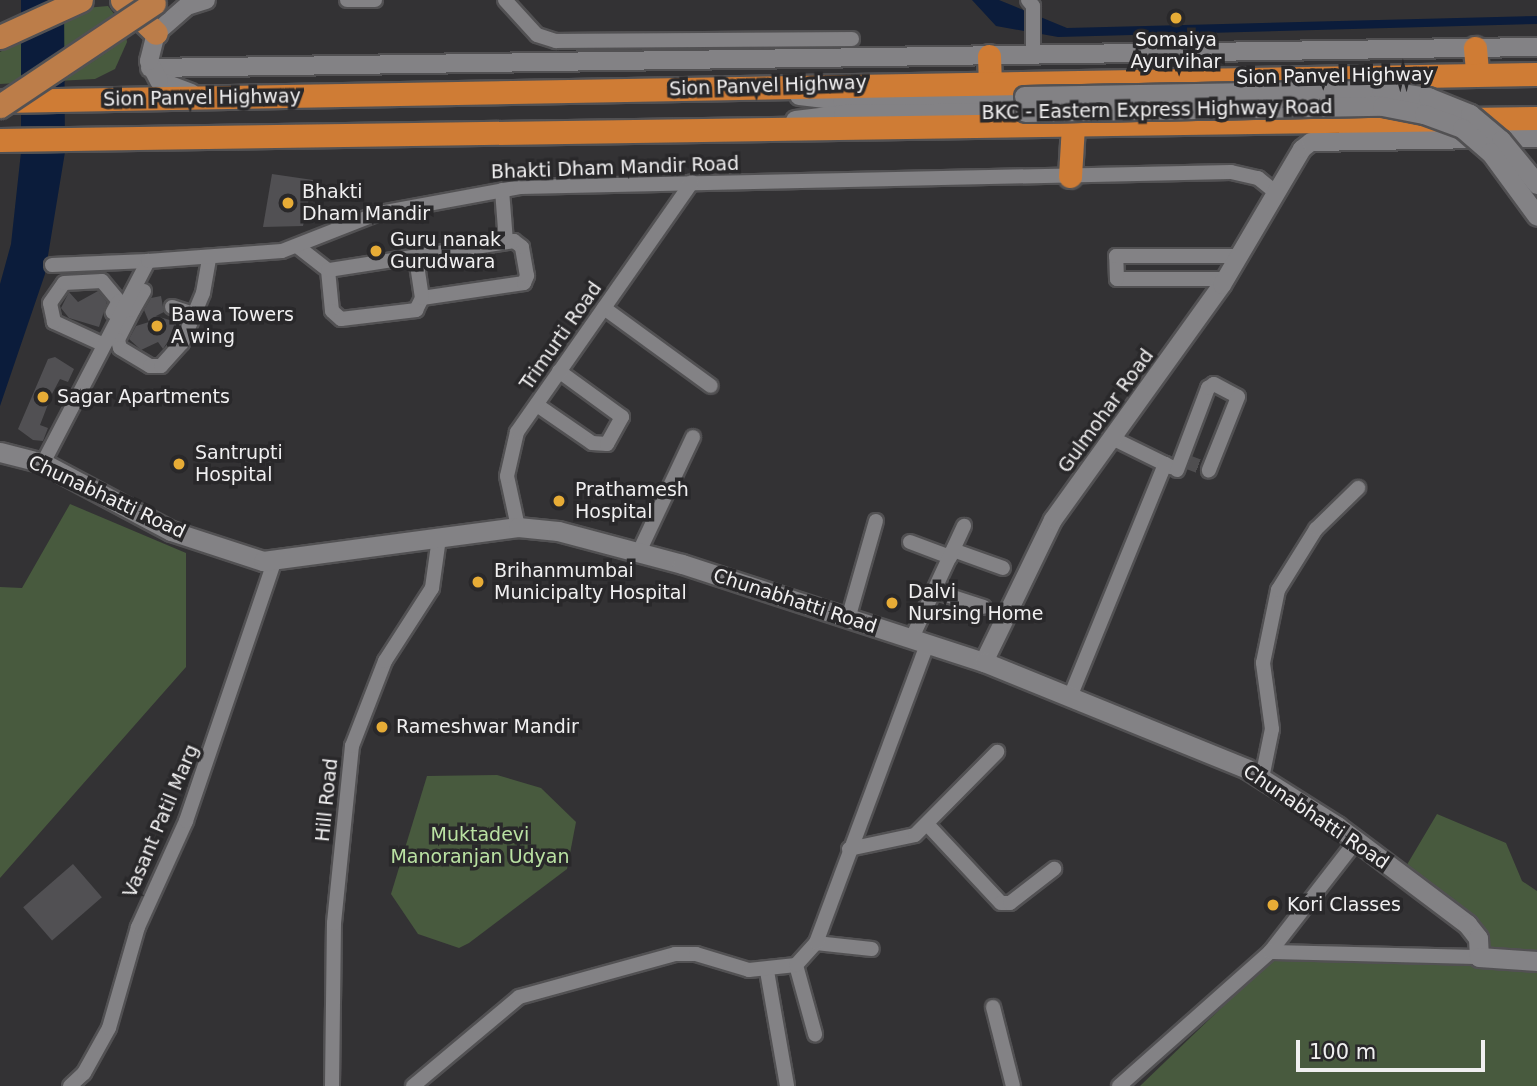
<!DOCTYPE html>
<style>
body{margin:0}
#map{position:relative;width:1537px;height:1086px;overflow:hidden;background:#333234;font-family:"DejaVu Sans",sans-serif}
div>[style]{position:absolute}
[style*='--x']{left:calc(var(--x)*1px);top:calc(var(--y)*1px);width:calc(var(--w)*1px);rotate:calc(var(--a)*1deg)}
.green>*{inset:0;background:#485a3e}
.water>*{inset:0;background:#0b1c3b}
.building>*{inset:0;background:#515053;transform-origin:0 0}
.minor-tunnel>*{height:14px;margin-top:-7px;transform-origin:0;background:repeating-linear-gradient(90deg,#4f4e50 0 14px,transparent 0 21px)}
.roads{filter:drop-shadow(2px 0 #525153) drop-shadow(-2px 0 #525153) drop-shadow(0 2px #525153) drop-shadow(0 -2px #525153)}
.minor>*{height:14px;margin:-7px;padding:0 7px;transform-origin:7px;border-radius:7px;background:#838285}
.tertiary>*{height:18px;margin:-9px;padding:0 9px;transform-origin:9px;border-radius:9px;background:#838285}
.secondary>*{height:19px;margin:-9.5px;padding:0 9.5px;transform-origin:9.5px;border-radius:9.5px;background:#838285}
.primary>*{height:23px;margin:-11.5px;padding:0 11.5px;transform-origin:11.5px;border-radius:11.5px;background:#bc7d49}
.trunk>*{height:23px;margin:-11.5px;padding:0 11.5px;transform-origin:11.5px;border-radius:11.5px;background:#cf7c35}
.bridges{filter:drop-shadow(2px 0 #525153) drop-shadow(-2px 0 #525153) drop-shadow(0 2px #525153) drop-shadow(0 -2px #525153)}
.secondary-bridge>*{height:19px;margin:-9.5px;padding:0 9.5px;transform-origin:9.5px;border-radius:9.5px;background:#838285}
.primary-bridge>*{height:23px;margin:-11.5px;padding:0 11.5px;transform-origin:11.5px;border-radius:11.5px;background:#bc7d49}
.dots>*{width:19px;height:19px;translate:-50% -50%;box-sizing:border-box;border:4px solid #29282a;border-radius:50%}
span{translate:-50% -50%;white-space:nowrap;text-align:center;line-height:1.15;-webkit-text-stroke:7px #29282a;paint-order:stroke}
.poi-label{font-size:19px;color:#f0eff0}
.left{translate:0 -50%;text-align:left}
.street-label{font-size:19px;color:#f0eff0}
.park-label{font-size:19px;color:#bae2a3}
.scale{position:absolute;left:1296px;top:1040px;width:189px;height:32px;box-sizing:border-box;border:4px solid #f0eff0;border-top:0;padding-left:9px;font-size:21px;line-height:24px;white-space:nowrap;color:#f0eff0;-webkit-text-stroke:5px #29282a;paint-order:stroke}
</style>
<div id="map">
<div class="green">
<i style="clip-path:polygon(108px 6px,125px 28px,127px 42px,115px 69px,95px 79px,0 84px,0 52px,85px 8px)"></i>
<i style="clip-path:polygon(70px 504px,186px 553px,186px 667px,0 878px,0 587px,22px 588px)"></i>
<i style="clip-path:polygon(497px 775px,541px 788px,576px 822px,567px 869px,469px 943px,459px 948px,418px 934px,391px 894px,427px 776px)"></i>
<i style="clip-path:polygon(1437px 814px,1506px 843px,1522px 881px,1537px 891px,1537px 954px,1485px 953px,1405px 868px)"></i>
<i style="clip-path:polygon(1272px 959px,1537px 968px,1537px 1086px,1140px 1086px)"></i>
</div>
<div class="water">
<i style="clip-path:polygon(21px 0,64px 0,65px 152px,45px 274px,0 406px,0 284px,11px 244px,21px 152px)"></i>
<i style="clip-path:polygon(972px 0,999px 0,1067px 28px,1537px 16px,1537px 24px,1058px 37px,996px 26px)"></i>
</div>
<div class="building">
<i style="clip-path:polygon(272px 174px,313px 180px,303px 226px,263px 227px)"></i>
<i style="clip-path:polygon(98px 291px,107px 302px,99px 327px,69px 318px,61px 308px,69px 292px,78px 302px)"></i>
<i style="clip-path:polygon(161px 296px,164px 312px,156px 316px,180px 323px,163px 349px,158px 342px,141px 350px,129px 339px,136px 326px,149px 322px,144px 310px,151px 298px)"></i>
<i style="clip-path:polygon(55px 357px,74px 369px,68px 382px,60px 379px,52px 394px,40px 425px,48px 428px,43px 441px,33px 440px,18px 429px,48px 359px)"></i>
<i style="left:73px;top:864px;width:44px;height:66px;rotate:49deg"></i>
</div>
<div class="minor-tunnel">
<i style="--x:1185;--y:461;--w:26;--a:21"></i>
</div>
<div class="roads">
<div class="minor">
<i style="--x:347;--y:0;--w:28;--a:0"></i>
<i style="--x:505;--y:0;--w:47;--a:47.6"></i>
<i style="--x:537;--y:35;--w:20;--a:18"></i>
<i style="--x:556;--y:41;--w:296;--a:-0.4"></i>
<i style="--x:1028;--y:0;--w:8;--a:50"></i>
<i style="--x:1033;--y:6;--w:50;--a:90"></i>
<i style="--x:502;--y:190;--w:52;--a:85.6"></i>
<i style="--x:297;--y:246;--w:39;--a:38"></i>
<i style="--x:328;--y:270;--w:41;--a:84.4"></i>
<i style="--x:332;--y:311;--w:12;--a:42"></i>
<i style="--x:341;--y:319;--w:76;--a:-6.8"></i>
<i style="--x:416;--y:310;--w:13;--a:-63"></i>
<i style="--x:422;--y:298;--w:103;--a:-8.4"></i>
<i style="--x:524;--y:283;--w:8;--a:-67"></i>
<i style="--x:527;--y:276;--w:29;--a:-100"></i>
<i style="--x:522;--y:247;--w:10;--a:-143"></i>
<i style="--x:514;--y:241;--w:188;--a:171.1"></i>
<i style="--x:416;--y:258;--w:40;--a:81.5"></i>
<i style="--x:52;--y:265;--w:96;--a:-2.4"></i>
<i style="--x:1226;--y:279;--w:109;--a:180"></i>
<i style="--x:1117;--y:279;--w:23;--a:-92"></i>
<i style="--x:1116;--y:256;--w:123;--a:0"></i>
<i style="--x:124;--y:305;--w:10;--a:29"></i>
<i style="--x:133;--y:310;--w:34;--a:117"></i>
<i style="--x:118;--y:340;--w:8;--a:76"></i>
<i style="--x:120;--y:348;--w:35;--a:31"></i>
<i style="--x:150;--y:366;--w:11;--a:0"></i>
<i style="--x:161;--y:366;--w:31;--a:-48"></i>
<i style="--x:182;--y:343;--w:54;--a:-67.2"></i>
<i style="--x:203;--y:293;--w:34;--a:-80"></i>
<i style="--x:172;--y:307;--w:23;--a:18"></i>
<i style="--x:604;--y:308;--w:132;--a:36.1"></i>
<i style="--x:133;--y:310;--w:22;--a:-60"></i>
<i style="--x:102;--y:344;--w:53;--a:-155.4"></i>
<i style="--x:54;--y:322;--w:19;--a:-102"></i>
<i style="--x:50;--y:303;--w:24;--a:-55"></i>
<i style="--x:64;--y:283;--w:38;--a:-3"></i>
<i style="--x:102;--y:281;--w:26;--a:50"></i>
<i style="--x:119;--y:301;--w:13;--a:119"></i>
<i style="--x:537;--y:405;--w:67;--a:34.6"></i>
<i style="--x:592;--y:443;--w:15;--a:4"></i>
<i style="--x:607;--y:444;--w:31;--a:-61"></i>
<i style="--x:622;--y:417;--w:78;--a:-143.9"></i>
<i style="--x:1112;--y:438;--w:66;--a:26.2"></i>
<i style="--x:43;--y:463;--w:228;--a:-62.5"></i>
<i style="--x:148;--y:261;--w:134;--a:-4.3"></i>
<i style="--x:282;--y:251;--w:104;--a:-21.4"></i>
<i style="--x:379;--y:213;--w:143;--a:-10.4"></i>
<i style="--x:520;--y:187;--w:711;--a:-1.21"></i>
<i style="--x:1231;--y:172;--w:28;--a:13"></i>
<i style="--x:1258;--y:178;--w:21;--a:39"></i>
<i style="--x:1177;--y:470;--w:88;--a:-69.3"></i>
<i style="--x:1208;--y:388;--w:7;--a:-34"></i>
<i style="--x:1214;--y:384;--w:27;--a:28"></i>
<i style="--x:1238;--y:397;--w:79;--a:111.7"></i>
<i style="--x:518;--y:527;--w:52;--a:-102.2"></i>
<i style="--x:507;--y:476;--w:45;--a:-77.2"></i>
<i style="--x:517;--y:432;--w:305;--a:-55"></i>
<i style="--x:910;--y:542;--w:43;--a:20.6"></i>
<i style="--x:953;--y:550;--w:53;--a:19.8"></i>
<i style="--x:639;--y:552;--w:127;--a:-64.8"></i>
<i style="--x:934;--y:591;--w:52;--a:17.7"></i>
<i style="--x:848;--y:619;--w:102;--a:-74.1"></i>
<i style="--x:911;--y:640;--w:126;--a:-65.1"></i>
<i style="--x:1070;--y:697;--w:252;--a:-67.8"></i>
<i style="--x:1262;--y:778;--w:50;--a:-78.5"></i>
<i style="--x:1272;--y:729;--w:67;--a:-97.8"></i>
<i style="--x:1263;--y:663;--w:75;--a:-78.4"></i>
<i style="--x:1278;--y:590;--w:72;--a:-58.1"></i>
<i style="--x:1316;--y:529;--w:59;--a:-44.3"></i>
<i style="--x:927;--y:824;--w:108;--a:46.9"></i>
<i style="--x:1001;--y:903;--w:9;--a:0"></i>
<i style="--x:1010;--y:903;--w:56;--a:-37.7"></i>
<i style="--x:849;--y:849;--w:67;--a:-12"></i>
<i style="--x:915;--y:835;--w:117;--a:-45.3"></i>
<i style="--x:816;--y:943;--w:56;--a:6.1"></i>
<i style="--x:1270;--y:952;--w:140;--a:-52.2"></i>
<i style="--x:796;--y:965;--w:72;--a:74.6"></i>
<i style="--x:767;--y:971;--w:117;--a:80.1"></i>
<i style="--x:993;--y:1007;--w:81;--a:75.8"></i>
<i style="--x:70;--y:1086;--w:19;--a:-43"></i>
<i style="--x:84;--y:1073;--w:51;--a:-60.9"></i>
<i style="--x:109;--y:1028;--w:105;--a:-74"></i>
<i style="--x:138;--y:927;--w:116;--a:-65.6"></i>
<i style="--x:186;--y:821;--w:274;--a:-71.2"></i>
<i style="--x:332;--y:1086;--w:163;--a:-89.3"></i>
<i style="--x:334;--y:923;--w:178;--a:-84.2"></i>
<i style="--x:352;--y:746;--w:91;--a:-68.8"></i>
<i style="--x:385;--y:661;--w:87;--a:-57.2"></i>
<i style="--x:432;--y:588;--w:50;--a:-82"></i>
<i style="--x:413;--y:1086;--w:138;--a:-40"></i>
<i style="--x:519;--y:997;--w:162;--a:-15.4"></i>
<i style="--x:675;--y:954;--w:21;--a:0"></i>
<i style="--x:696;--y:954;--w:55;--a:16.8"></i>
<i style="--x:749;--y:970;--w:47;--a:-6.1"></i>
<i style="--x:796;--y:965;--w:30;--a:-48"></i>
<i style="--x:816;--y:943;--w:318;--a:-69.6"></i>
<i style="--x:1119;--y:1086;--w:202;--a:-41.6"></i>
<i style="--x:1270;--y:952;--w:209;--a:1.4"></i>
</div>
<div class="tertiary">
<i style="--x:150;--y:68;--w:1387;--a:-0.87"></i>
<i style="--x:191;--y:93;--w:34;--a:-159"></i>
<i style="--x:159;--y:81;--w:22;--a:-117"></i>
<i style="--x:149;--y:61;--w:29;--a:-76"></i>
<i style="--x:156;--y:33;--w:41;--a:-41.1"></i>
<i style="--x:187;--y:6;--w:20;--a:-18"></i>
<i style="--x:984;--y:662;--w:158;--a:-64.1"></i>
<i style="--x:1053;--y:520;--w:289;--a:-54.3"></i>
<i style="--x:1222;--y:285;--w:158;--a:-59.5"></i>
<i style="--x:1302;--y:149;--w:11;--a:-38"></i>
<i style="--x:1311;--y:142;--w:226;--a:-1"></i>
</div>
<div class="secondary">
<i style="--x:799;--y:95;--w:43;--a:6.6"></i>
<i style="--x:842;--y:100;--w:182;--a:-1.3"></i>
<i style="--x:795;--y:120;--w:48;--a:-7.1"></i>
<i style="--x:843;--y:114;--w:182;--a:-0.6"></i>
<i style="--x:0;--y:452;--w:44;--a:14.3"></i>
<i style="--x:43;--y:463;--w:145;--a:28"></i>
<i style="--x:171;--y:531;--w:97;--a:18.1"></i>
<i style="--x:263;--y:561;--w:257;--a:-7.6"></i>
<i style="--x:518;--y:527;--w:40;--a:5.7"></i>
<i style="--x:558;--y:531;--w:128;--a:14.9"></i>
<i style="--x:682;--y:564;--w:318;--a:18"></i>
<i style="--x:984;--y:662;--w:284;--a:22.1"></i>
<i style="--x:1247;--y:769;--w:107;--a:32.3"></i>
<i style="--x:1337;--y:826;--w:163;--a:37"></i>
<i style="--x:1467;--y:924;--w:18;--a:52"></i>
<i style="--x:1478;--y:938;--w:19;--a:87"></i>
<i style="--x:1479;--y:957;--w:58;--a:3.9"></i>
</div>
<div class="primary">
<i style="--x:122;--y:0;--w:47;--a:44.1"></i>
<i style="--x:0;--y:37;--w:89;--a:-24.6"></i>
</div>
<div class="trunk">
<i style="--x:1475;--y:48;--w:25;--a:85"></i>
<i style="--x:989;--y:56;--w:25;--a:88"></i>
<i style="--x:0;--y:101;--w:1537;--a:-1.01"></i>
<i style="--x:0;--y:140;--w:1537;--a:-0.82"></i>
<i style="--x:1070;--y:176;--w:51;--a:-86.6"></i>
</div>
</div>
<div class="bridges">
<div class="secondary-bridge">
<i style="--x:1024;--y:96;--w:357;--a:-1"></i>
<i style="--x:1381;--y:90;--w:48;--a:8.5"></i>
<i style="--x:1428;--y:97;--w:45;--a:22"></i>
<i style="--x:1470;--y:114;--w:40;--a:40"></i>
<i style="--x:1501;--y:140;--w:57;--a:50.7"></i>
<i style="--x:1025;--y:112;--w:357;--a:-1"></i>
<i style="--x:1382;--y:106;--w:43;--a:10.8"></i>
<i style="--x:1424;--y:114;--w:40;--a:20.2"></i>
<i style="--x:1462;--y:128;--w:37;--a:41"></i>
<i style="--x:1490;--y:152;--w:79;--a:53.7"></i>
</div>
<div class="primary-bridge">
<i style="--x:0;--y:106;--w:185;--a:-33.8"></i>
</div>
</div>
<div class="dots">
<i style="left:1176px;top:18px;background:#e7ac36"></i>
<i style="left:288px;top:203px;background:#e7ac36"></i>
<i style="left:376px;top:251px;background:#e7ac36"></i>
<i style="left:157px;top:326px;background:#e7ac36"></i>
<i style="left:43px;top:397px;background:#e7ac36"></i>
<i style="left:179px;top:464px;background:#e7ac36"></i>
<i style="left:559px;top:501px;background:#e7ac36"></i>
<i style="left:478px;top:582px;background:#e7ac36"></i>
<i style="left:892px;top:603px;background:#e7ac36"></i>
<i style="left:382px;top:727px;background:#e7ac36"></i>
<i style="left:1273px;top:905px;background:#e7ac36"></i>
</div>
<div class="poi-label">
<span style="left:1176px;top:51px">Somaiya<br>Ayurvihar</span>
<span class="left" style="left:302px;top:203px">Bhakti<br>Dham Mandir</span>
<span class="left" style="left:390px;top:251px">Guru nanak<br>Gurudwara</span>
<span class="left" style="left:171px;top:326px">Bawa Towers<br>A wing</span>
<span class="left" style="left:57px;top:397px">Sagar Apartments</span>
<span class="left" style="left:195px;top:464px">Santrupti<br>Hospital</span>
<span class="left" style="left:575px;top:501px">Prathamesh<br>Hospital</span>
<span class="left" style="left:494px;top:582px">Brihanmumbai<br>Municipalty Hospital</span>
<span class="left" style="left:908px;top:603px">Dalvi<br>Nursing Home</span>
<span class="left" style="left:396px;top:727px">Rameshwar Mandir</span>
<span class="left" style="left:1287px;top:905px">Kori Classes</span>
</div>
<div class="street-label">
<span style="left:1335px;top:76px;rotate:-1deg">Sion Panvel Highway</span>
<span style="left:768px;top:86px;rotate:-2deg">Sion Panvel Highway</span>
<span style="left:202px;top:98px;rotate:-1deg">Sion Panvel Highway</span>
<span style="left:1157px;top:110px;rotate:-1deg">BKC - Eastern Express Highway Road</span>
<span style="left:615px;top:168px;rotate:-2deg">Bhakti Dham Mandir Road</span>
<span style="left:561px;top:336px;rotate:-55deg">Trimurti Road</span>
<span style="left:1106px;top:411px;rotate:-54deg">Gulmohar Road</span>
<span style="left:107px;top:497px;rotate:25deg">Chunabhatti Road</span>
<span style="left:795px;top:601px;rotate:18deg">Chunabhatti Road</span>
<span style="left:327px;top:800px;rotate:-84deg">Hill Road</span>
<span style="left:1316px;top:817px;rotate:34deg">Chunabhatti Road</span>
<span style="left:161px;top:821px;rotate:-67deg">Vasant Patil Marg</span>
</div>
<div class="park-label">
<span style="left:480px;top:846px">Muktadevi<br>Manoranjan Udyan</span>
</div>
<div class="scale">100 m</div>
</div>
